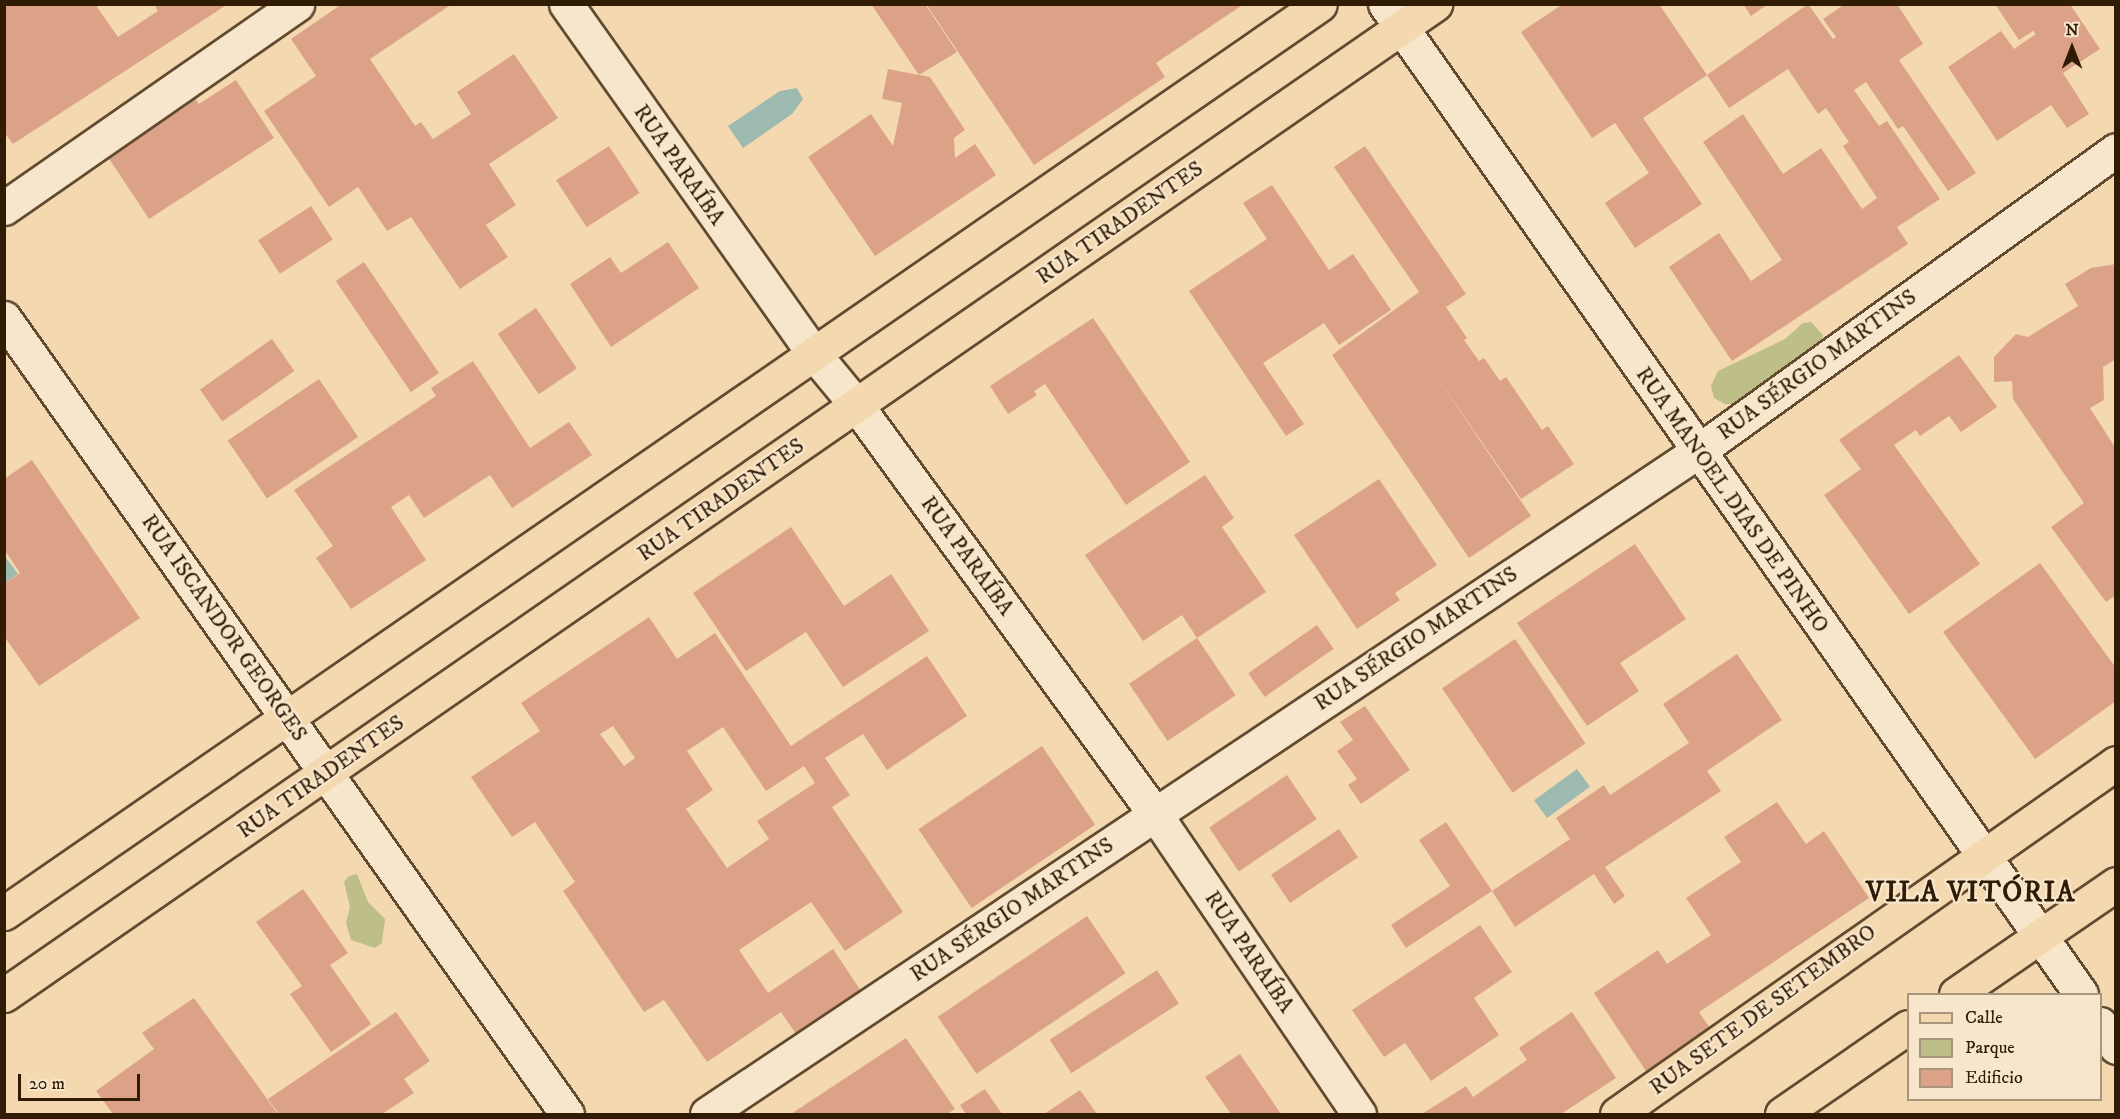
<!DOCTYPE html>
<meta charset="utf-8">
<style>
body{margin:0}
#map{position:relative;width:2120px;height:1119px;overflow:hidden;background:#f4d9b0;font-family:"IM FELL DW Pica",serif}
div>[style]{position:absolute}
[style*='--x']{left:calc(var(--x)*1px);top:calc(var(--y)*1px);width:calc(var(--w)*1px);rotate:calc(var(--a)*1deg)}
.green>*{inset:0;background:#bebe89}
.water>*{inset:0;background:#9cbaaf;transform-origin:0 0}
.building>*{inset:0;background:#dba287;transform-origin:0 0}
.roads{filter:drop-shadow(2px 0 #614a30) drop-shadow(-2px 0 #614a30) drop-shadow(0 2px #614a30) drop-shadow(0 -2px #614a30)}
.minor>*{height:33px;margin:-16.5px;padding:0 16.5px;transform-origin:16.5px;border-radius:16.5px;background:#f8e6cc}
.major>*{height:33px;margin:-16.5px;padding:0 16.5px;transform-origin:16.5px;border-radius:16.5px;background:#f4d9b0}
span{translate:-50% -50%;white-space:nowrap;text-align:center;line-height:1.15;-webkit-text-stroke:4.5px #f8e6cc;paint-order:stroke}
.street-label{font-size:22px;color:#301b05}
.district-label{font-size:28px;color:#301b05;font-weight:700;letter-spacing:1.5px}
.frame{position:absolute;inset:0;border:6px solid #301b05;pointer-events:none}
.legend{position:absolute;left:1907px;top:993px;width:195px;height:108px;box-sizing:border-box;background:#f8e6cc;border:2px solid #a8957c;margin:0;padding:8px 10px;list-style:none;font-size:18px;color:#301b05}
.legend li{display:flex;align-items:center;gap:12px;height:30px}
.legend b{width:30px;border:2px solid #a8957c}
.north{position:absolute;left:2042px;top:18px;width:60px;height:60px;-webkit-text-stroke:4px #f8e6cc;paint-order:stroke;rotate:0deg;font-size:16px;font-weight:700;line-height:24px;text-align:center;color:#301b05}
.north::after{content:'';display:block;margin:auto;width:21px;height:27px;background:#301b05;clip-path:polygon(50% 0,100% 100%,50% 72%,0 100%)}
.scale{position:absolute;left:18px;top:1074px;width:122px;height:27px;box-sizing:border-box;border:3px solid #301b05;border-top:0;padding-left:8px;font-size:18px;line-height:21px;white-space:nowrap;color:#301b05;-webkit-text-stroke:4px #f8e6cc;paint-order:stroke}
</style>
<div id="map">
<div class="green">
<i style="clip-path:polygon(1811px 322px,1823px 335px,1821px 348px,1774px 376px,1747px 404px,1725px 404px,1714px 398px,1711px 386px,1718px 371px,1785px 339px,1803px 323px)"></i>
<i style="clip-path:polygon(357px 874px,368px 902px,385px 919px,382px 943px,375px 948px,351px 940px,346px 923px,350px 907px,344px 882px,349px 876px)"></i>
</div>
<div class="water">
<i style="clip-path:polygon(797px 88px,803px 99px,792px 114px,743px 148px,728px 126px,780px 91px)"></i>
<i style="clip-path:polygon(4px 555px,18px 574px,5px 583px,4px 583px)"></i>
<i style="left:1577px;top:769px;width:22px;height:53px;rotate:54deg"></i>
</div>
<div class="building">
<i style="clip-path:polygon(4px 4px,100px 4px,97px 7px,118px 37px,158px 11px,154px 4px,228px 4px,13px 144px,4px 132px)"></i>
<i style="clip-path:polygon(342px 4px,452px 4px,370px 59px,415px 126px,421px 122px,433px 139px,471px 114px,457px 92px,514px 54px,558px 118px,489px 164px,516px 205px,486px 225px,508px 257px,460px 289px,411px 217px,387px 231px,358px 187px,329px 207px,264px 111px,316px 76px,291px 39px)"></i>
<i style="clip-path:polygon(871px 4px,925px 4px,957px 52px,919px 75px,930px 77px,965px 130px,954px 138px,955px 158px,975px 144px,996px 175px,875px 256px,808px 157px,871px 114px,893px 146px,902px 103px,882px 99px,888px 69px,919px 75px)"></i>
<i style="clip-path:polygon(926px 4px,1244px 4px,1156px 63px,1165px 77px,1034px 165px)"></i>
<i style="clip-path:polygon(1563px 4px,1659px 4px,1707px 75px,1643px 118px,1702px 204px,1635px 248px,1605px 203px,1649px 173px,1615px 123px,1592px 138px,1521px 32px)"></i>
<i style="clip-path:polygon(1743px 4px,1768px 4px,1751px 16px)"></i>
<i style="clip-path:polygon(1808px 4px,1833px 39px,1836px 37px,1823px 19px,1845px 4px,1897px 4px,1923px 44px,1899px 60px,1976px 173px,1948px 191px,1903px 126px,1898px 129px,1866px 82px,1854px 90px,1879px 126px,1887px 121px,1940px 199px,1897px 227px,1908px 244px,1732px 361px,1669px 267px,1719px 233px,1751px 281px,1782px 260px,1703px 142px,1743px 114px,1783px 174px,1821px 148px,1862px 209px,1877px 198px,1843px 146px,1849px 142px,1826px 108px,1818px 114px,1788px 69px,1729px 108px,1707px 75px)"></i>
<i style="clip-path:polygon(1995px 4px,2070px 4px,2100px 49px,2063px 73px,2089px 114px,2067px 128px,2051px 105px,1997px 141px,1948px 67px,2001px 31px,2014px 49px,2036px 34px,2033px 31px,2019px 40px)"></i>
<i style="clip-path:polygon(236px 80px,274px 138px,149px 219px,106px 154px,194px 97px,199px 104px)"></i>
<i style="left:609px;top:146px;width:56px;height:63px;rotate:57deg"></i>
<i style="clip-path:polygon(1365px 146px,1466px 294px,1446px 307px,1467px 338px,1464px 340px,1479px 361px,1484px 358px,1500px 381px,1506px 377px,1542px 430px,1548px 426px,1574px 464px,1521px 499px,1428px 364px,1531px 516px,1469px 558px,1332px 355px,1419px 292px,1334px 167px)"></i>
<i style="clip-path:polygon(1272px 185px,1329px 270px,1353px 254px,1391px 310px,1339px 345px,1324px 323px,1263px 363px,1304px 424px,1286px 436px,1189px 291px,1267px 239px,1243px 203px)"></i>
<i style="left:311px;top:206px;width:40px;height:63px;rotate:57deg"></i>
<i style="clip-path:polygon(668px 242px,699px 288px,611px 347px,570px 284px,610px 257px,621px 273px)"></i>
<i style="left:364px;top:262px;width:134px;height:34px;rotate:56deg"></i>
<i style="clip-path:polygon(2116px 264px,2116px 359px,2103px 367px,2104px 400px,2090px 408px,2116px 449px,2116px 595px,2106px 602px,2051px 527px,2084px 503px,2013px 399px,2012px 381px,1994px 382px,1994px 357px,2016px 334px,2028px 337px,2078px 306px,2065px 284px,2091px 268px)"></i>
<i style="left:536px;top:308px;width:73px;height:46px;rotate:56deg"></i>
<i style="clip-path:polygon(1093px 318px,1190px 462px,1126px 505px,1045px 384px,1034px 391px,1037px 395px,1008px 414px,990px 386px)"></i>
<i style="left:272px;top:339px;width:39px;height:88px;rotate:55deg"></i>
<i style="clip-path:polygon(1959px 355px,1997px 407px,1961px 432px,1949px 416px,1920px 436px,1916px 430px,1894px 445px,1980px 564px,1909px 614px,1824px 495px,1861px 469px,1839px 440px)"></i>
<i style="clip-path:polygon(473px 361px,530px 448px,569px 422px,592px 455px,512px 508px,490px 475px,424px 518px,409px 495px,391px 507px,426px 560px,351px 609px,316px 558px,333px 546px,294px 490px,436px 396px,431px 388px)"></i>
<i style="left:319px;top:379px;width:70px;height:110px;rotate:56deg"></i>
<i style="clip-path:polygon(32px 460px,140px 618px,39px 686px,4px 636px,4px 584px,20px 573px,4px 549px,4px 479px)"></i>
<i style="clip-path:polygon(1205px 475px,1234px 518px,1222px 527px,1266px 592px,1197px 638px,1182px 615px,1143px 641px,1085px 555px)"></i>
<i style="clip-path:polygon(1379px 479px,1437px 565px,1395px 593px,1400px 600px,1357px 629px,1294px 535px)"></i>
<i style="clip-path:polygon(791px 527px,844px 606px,891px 574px,929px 631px,843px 687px,806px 632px,746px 671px,693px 593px)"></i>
<i style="clip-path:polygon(1635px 544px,1686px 619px,1620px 663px,1639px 691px,1587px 726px,1517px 623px)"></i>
<i style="clip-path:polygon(2040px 563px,2116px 668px,2116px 701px,2035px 759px,1943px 632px)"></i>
<i style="clip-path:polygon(evenodd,649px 617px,677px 659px,715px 633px,791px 746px,927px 656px,967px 716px,887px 770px,863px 734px,825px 758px,850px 795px,832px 807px,903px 912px,845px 951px,811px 902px,739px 950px,768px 993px,833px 949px,861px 991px,796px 1034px,781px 1012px,707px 1062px,664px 1000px,644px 1012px,563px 891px,575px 882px,535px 822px,512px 837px,471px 777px,540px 731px,521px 703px,649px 617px,613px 726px,635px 758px,624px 766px,600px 734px,613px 726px,649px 617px,723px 727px,766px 791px,804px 766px,815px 783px,757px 821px,769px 839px,727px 868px,686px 809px,713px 790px,687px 751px,723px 727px)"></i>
<i style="left:1317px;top:625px;width:29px;height:84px;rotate:55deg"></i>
<i style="left:1197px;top:638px;width:69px;height:82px;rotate:56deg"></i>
<i style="left:1515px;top:639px;width:126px;height:88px;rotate:56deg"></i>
<i style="clip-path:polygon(1737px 654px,1782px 720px,1707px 771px,1721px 791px,1605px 867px,1625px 896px,1614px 904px,1594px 874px,1515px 927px,1492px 891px,1406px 948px,1391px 925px,1450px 886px,1419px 840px,1446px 822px,1492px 891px,1570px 839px,1556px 818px,1604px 785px,1610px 795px,1689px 743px,1663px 704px)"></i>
<i style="clip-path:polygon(1365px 706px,1410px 770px,1361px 804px,1348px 785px,1357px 779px,1337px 751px,1353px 740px,1340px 722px)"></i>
<i style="left:1042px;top:746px;width:95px;height:149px;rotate:56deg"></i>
<i style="left:1287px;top:775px;width:53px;height:94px;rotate:56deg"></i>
<i style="clip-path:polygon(1777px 802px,1806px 844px,1824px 831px,1869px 898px,1699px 1012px,1712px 1031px,1648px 1074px,1594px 993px,1658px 950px,1667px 964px,1711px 935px,1686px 898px,1741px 862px,1724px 837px)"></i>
<i style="left:1339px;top:829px;width:34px;height:82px;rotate:56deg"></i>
<i style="clip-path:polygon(303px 889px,348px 953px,330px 965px,371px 1024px,331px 1052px,290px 994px,302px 986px,256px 922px)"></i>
<i style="left:1087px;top:916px;width:69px;height:180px;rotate:56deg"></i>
<i style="clip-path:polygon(1480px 925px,1512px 972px,1474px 998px,1499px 1035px,1431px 1081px,1405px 1043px,1384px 1057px,1352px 1010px)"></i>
<i style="left:1157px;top:970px;width:40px;height:128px;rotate:57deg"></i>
<i style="clip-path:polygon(194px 998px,278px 1114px,113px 1114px,96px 1091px,154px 1049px,142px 1033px)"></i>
<i style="clip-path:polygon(396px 1012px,430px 1061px,404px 1079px,414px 1093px,382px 1114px,279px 1114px,268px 1099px)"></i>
<i style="clip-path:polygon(1572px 1012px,1616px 1078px,1561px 1114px,1422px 1114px,1466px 1086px,1473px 1097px,1527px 1060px,1519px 1048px)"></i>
<i style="clip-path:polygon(906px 1038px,955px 1109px,947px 1114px,791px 1114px)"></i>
<i style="clip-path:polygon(1240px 1054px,1281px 1114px,1231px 1114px,1205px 1077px)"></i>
<i style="clip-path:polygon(985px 1089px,1002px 1114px,966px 1114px,960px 1105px)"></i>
<i style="clip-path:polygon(1080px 1090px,1097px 1114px,1044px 1114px)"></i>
</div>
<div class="roads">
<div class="minor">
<i style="--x:566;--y:4;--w:429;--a:54.7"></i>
<i style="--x:814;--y:354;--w:67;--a:50.4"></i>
<i style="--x:857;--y:406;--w:505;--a:53.86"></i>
<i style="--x:1155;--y:814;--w:363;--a:55.8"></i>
<i style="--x:1385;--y:4;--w:1210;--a:54.89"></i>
<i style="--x:4;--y:208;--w:357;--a:-34.8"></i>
<i style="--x:4;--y:318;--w:975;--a:54.73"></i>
<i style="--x:2100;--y:1024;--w:28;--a:55"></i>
<i style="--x:707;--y:1114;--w:1191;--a:-33.77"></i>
<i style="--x:1697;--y:452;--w:516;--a:-35.78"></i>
</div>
<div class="major">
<i style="--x:4;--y:913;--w:1599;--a:-34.63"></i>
<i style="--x:1956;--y:994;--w:194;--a:-34.5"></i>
<i style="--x:4;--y:995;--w:1741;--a:-34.7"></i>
<i style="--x:1617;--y:1114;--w:610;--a:-35.12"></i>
<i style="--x:1782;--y:1114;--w:153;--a:-34.6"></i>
</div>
</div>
<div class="street-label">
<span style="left:679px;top:165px;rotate:55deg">RUA PARAÍBA</span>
<span style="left:1120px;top:223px;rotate:-35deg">RUA TIRADENTES</span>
<span style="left:1817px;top:365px;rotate:-36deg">RUA SÉRGIO MARTINS</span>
<span style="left:721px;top:500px;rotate:-35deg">RUA TIRADENTES</span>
<span style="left:1732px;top:500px;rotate:55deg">RUA MANOEL DIAS DE PINHO</span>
<span style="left:967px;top:556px;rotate:54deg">RUA PARAÍBA</span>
<span style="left:224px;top:628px;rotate:55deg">RUA ISCANDOR GEORGES</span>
<span style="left:1416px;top:639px;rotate:-34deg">RUA SÉRGIO MARTINS</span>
<span style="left:321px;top:777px;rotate:-35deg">RUA TIRADENTES</span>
<span style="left:1012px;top:910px;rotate:-34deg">RUA SÉRGIO MARTINS</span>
<span style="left:1249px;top:952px;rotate:56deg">RUA PARAÍBA</span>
<span style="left:1763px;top:1010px;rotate:-36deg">RUA SETE DE SETEMBRO</span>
</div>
<div class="district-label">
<span style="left:1971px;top:893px">VILA VITÓRIA</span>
</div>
<div class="frame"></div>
<ul class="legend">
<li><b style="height:8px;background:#f4d9b0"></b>Calle</li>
<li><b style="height:16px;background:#bebe89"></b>Parque</li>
<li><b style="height:16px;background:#dba287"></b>Edificio</li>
</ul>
<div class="north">N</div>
<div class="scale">20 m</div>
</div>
